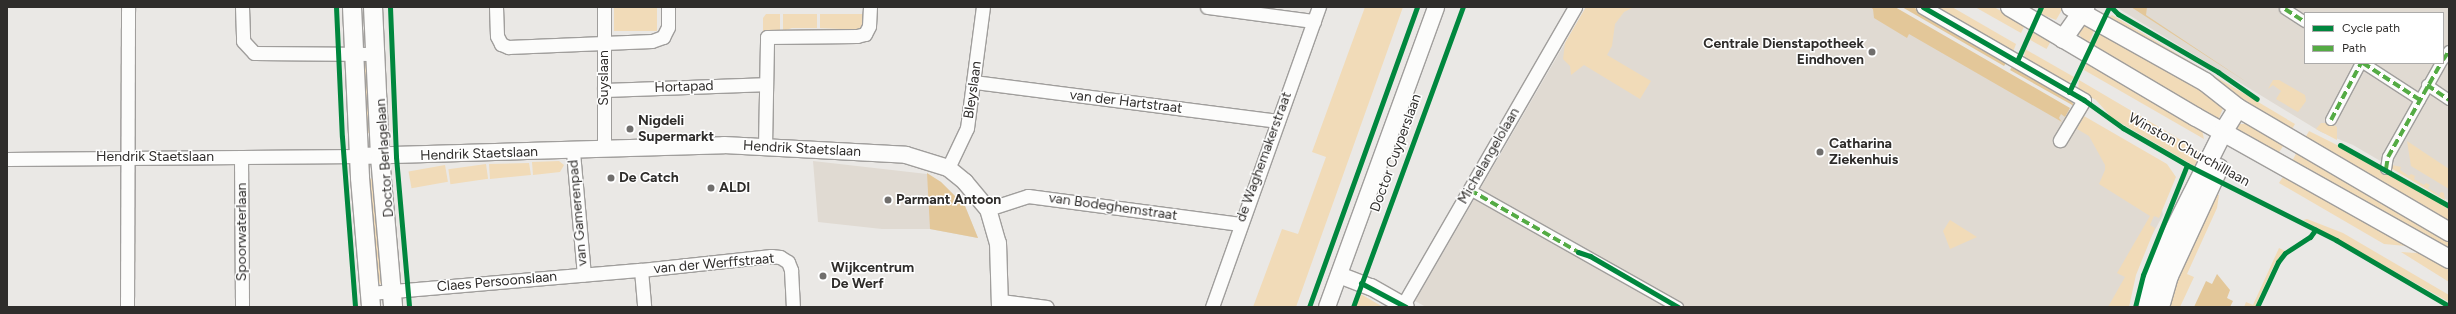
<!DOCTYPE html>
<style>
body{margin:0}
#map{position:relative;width:2456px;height:314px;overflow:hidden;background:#eae8e5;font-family:Figtree,sans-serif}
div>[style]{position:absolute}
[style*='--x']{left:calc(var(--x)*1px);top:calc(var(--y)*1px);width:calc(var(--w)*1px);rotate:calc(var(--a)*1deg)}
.built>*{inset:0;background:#e0dad2}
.green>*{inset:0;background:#f1dbb8;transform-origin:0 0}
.forest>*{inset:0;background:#e3c799}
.roads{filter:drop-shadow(1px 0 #a09e9c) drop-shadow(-1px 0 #a09e9c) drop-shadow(0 1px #a09e9c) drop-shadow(0 -1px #a09e9c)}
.pedestrian>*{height:10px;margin:-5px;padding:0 5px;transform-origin:5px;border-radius:5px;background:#fcfcfb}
.minor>*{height:13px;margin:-6.5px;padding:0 6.5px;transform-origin:6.5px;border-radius:6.5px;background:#fcfcfb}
.tertiary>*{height:16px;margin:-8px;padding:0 8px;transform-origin:8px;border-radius:8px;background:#fcfcfb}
.secondary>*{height:18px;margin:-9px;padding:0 9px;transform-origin:9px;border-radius:9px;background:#fcfcfb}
.quiet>*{height:4px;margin-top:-2px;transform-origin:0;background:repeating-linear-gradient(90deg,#54ab44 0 8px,transparent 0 12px)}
.cycleway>*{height:5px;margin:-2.5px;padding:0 2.5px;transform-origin:2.5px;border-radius:2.5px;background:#00873e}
.dots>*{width:11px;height:11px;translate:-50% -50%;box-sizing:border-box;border:2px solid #fff;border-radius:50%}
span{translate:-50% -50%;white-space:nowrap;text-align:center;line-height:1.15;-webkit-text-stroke:3px #fff;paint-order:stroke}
.poi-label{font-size:14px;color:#2f2d2b;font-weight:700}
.right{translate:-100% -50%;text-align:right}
.left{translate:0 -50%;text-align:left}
.street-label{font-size:14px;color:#2f2d2b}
.frame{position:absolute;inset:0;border:8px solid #2f2d2b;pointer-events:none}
.legend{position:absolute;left:2304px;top:12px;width:140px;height:52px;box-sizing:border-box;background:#fff;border:1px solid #acabaa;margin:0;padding:5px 7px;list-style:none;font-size:12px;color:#2f2d2b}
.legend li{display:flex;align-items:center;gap:8px;height:20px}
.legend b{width:20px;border:1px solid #acabaa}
</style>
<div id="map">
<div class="built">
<i style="clip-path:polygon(1586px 7px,1890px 7px,2122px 141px,2161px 204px,2163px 215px,2126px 283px,2124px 307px,1426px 307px,1415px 301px)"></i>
<i style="clip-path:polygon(evenodd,2116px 7px,2449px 7px,2449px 201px,2353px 145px,2321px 132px,2116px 7px,2305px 13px,2443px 13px,2443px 63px,2305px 63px,2305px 13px)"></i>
<i style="clip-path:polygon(813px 161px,927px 174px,941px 182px,965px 206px,978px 238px,930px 229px,882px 229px,818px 222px)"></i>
</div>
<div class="green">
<i style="left:614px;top:7px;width:43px;height:24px"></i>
<i style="clip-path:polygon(1365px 7px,1403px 7px,1296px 307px,1253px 307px,1282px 229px,1298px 234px,1326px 157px,1312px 152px)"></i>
<i style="clip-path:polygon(1586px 7px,1634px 7px,1624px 12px,1615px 24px,1612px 46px,1607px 55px,1651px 81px,1640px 99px,1584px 65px,1571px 75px,1570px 66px,1563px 59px,1565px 43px)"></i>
<i style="clip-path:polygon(1935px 7px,1952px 7px,2016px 44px,2013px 52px)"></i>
<i style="clip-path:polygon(1975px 7px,1994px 7px,2025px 25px,2021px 33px)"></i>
<i style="clip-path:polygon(2044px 7px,2063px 7px,2063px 8px,2056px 20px,2041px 14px)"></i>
<i style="clip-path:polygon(766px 14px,780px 14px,780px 31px,763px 31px,763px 18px)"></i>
<i style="clip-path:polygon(783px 14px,817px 14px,817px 28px,792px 28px,783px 31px)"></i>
<i style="clip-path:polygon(820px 14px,866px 14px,866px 22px,861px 30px,820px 28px)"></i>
<i style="clip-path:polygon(2112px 15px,2295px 124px,2290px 133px,2107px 18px)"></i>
<i style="clip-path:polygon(2084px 20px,2096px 26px,2088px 45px,2077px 32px)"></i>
<i style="clip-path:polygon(2101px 29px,2210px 91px,2224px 106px,2217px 123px,2093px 49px)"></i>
<i style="left:2033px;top:30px;width:21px;height:10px;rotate:29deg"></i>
<i style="clip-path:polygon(2025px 49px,2074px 77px,2072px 80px,2068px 83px,2024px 58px)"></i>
<i style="clip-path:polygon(362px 59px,369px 60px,374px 133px,363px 133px)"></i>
<i style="clip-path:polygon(2087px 61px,2202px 130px,2204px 139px,2084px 70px)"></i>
<i style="clip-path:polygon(2079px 80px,2203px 153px,2198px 168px,2112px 118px,2096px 100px,2078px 90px)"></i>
<i style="clip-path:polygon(2273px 80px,2279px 80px,2305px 95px,2306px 101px,2298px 112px,2276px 99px,2281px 91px,2273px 85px,2268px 89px)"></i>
<i style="clip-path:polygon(2084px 116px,2167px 164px,2176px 177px,2159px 218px,2154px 216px,2150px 225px,2155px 228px,2136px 275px,2129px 307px,2108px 307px,2125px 277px,2117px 273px,2150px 216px,2099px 184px,2105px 170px,2105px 165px,2089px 136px,2077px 129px)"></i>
<i style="clip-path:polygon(2321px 123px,2330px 123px,2337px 127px,2337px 140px,2316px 129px)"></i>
<i style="clip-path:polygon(2239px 124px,2252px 124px,2285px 143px,2276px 157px,2236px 134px)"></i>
<i style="clip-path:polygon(2309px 131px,2359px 156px,2449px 209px,2449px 225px,2304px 140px)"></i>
<i style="clip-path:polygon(2407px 141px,2449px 169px,2449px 189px,2411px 166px)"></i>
<i style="clip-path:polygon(2298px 150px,2449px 238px,2449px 251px,2290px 165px)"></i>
<i style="clip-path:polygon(559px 161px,564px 165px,560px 172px,533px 175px,532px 162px)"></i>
<i style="clip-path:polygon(529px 163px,531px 175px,490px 179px,489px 164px)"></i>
<i style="left:486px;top:164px;width:15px;height:38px;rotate:82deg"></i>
<i style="left:445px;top:165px;width:17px;height:37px;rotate:80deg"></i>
<i style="clip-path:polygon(2392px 165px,2401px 167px,2400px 170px,2409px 176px,2411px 174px,2415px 176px,2414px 179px,2424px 185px,2426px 183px,2430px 185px,2428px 188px,2439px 195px,2441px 192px,2444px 193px,2445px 200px,2389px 167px)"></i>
<i style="clip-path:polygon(2286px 172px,2417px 247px,2384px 244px,2279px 183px)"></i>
<i style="clip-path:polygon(377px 178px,384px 282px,381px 284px,377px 282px,366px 179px)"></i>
<i style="clip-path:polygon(2214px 193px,2219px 195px,2217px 208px,2187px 274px,2194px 277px,2180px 307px,2166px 307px)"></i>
<i style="clip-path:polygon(2307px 219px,2343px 233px,2449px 295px,2449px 302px,2303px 220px)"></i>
<i style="clip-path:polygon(1950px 220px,1977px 237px,1950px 249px,1943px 231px)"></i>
<i style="clip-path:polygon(2279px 248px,2285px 251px,2275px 263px,2255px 307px,2244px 307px,2246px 302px,2253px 305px)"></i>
<i style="clip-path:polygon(2401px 252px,2431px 254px,2449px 264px,2449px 282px)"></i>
<i style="clip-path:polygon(1359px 293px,1383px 307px,1354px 307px)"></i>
</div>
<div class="forest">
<i style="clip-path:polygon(1870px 7px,1895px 7px,2070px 108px,2065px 117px,2061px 114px,2059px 118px,2062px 122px,1909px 34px,1907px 38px,1874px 18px,1873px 9px)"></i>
<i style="clip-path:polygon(1902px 7px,1913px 7px,2007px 62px,2004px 66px)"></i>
<i style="clip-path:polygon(2131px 7px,2147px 7px,2146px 15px,2251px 85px)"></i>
<i style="clip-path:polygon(2013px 65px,2070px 98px,2074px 106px,2010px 70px)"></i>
<i style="clip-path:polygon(927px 173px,941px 182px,965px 206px,978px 238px,930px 229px)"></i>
<i style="clip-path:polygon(2217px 274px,2230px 290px,2227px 298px,2233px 301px,2230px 307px,2194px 307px,2206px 281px,2212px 284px)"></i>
</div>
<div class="roads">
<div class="pedestrian">
<i style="--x:2285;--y:9;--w:24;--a:33"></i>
<i style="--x:2443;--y:60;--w:11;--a:-56"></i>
<i style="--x:2363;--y:63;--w:68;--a:33"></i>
<i style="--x:2427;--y:85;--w:27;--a:34"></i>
<i style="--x:2331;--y:120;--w:64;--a:-62.2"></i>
<i style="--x:2386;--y:169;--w:12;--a:-81"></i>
<i style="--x:2388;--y:157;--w:108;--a:-60.6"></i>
<i style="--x:1470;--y:190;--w:239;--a:29.4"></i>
</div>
<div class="minor">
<i style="--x:242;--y:7;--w:34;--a:88"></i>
<i style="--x:243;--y:41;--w:16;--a:47"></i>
<i style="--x:254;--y:53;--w:120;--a:0.5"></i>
<i style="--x:496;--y:7;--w:29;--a:88"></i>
<i style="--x:497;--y:36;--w:9;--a:63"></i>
<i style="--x:501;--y:44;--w:8;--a:23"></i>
<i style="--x:508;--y:47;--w:144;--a:-2.4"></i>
<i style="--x:652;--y:41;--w:12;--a:-20"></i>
<i style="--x:663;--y:37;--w:11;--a:-63"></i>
<i style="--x:668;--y:27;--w:20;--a:-90"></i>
<i style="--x:604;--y:7;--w:142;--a:90"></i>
<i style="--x:1207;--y:7;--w:108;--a:7.5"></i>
<i style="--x:1923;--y:7;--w:186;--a:30"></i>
<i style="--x:2084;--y:100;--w:47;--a:121"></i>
<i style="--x:974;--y:82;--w:306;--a:7.3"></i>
<i style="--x:604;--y:90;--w:160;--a:-2.1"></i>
<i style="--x:765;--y:146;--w:109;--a:-88.9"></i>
<i style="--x:767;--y:37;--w:90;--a:-0.6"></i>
<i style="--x:857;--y:36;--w:8;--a:-14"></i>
<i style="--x:865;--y:34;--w:9;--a:-63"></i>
<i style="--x:869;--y:26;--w:19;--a:-87"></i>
<i style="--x:573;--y:152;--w:123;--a:84.9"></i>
<i style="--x:241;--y:157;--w:150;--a:89.6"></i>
<i style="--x:7;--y:159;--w:352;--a:-0.5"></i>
<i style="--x:948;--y:168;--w:44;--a:-64.6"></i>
<i style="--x:967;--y:128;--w:122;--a:-82.5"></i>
<i style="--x:988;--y:209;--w:42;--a:-18"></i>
<i style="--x:1028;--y:196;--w:214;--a:7.5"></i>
<i style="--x:641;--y:270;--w:37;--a:85"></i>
<i style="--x:370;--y:293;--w:272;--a:-4.9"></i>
<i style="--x:641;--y:270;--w:131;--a:-6.1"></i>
<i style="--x:771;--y:256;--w:9;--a:6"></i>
<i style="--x:780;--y:257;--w:9;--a:32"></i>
<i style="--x:788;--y:262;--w:9;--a:69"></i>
<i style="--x:791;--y:270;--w:37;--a:87"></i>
<i style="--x:1001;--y:301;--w:46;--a:7.4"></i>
<i style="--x:1403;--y:305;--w:344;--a:-60"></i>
<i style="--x:127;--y:307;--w:300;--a:-89.8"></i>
<i style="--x:1212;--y:307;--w:319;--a:-70.4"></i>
</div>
<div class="tertiary">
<i style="--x:359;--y:156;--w:365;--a:-1.7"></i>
<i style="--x:724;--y:145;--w:182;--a:3.1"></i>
<i style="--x:906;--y:155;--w:44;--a:17.2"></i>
<i style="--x:948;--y:168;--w:22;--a:39"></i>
<i style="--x:965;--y:182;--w:35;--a:50"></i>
<i style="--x:988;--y:209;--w:35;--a:74"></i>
<i style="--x:998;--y:243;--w:64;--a:88.2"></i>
<i style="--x:1339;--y:275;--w:34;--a:21"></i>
<i style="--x:1371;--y:287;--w:40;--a:29.7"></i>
<i style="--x:1327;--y:307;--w:319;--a:-70"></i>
</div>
<div class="secondary">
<i style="--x:352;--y:7;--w:171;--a:87.3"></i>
<i style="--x:360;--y:178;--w:129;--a:85.1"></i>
<i style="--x:373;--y:7;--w:150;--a:87.3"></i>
<i style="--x:380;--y:157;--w:151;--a:85"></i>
<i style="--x:2010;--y:7;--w:216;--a:30.6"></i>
<i style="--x:2196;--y:117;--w:290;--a:29.3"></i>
<i style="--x:2071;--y:7;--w:154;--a:29.2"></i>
<i style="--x:2205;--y:82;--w:42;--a:38.2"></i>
<i style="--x:2238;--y:108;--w:245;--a:30.4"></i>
<i style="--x:2063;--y:39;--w:39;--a:-55"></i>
<i style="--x:2147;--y:307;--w:29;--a:-78"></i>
<i style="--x:2153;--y:279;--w:31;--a:-69"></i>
<i style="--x:2164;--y:250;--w:132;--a:-63.4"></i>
<i style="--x:2223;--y:132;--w:28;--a:-58"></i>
<i style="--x:2160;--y:307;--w:32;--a:-74"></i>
<i style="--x:2169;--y:276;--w:119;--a:-65.2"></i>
</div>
</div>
<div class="quiet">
<i style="--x:2285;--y:9;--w:24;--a:33"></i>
<i style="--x:2443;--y:60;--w:11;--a:-56"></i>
<i style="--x:2363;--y:63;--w:68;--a:33"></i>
<i style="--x:2427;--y:85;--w:27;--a:34"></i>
<i style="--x:2331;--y:120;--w:64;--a:-62.2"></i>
<i style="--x:2386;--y:169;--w:12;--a:-81"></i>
<i style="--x:2388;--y:157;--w:108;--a:-60.6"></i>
<i style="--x:1470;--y:190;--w:127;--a:29.8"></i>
</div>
<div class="cycleway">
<i style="--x:336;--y:7;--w:130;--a:87.4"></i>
<i style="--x:342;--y:137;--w:170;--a:85.6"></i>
<i style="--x:390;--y:7;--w:150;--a:87.7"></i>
<i style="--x:396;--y:157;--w:151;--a:85"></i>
<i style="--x:1923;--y:7;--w:186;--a:30"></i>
<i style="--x:2084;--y:100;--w:48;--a:35.7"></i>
<i style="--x:2123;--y:128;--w:74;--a:30"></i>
<i style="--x:2187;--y:165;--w:167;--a:26.7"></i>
<i style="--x:2336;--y:240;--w:131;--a:30.3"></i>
<i style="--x:2111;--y:7;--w:10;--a:45"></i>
<i style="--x:2118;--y:14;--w:116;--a:30.1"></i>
<i style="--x:2218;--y:72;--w:47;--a:34.7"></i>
<i style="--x:2017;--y:61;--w:59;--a:-66"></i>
<i style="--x:2069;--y:92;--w:94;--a:-64.8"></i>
<i style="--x:2340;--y:145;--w:125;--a:29.2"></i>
<i style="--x:1578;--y:252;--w:13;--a:18"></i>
<i style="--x:1590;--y:256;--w:102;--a:30.1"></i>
<i style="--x:1361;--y:283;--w:51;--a:28.1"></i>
<i style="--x:1309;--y:307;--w:319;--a:-70.2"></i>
<i style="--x:1353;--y:307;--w:320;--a:-69.9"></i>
<i style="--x:2135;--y:307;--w:33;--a:-76"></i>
<i style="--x:2143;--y:275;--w:118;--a:-68.2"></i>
<i style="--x:2257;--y:307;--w:50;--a:-65"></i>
<i style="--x:2278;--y:262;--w:11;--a:-52"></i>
<i style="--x:2285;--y:253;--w:30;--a:-33"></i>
<i style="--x:2310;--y:237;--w:9;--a:-54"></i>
</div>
<div class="dots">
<i style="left:1872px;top:52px;background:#706e6c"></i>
<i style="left:630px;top:129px;background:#706e6c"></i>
<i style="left:1820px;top:152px;background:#706e6c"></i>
<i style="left:611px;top:178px;background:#706e6c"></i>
<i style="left:711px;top:188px;background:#706e6c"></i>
<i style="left:888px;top:200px;background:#706e6c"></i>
<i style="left:823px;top:276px;background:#706e6c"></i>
</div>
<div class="poi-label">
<span class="right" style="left:1864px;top:52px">Centrale Dienstapotheek<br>Eindhoven</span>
<span class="left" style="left:638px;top:129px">Nigdeli<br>Supermarkt</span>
<span class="left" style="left:1829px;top:152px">Catharina<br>Ziekenhuis</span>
<span class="left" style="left:619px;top:178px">De Catch</span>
<span class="left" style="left:719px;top:188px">ALDI</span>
<span class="left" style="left:896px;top:200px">Parmant Antoon</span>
<span class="left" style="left:831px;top:276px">Wijkcentrum<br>De Werf</span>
</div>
<div class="street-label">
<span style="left:604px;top:78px;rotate:-90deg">Suyslaan</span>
<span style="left:684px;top:87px;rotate:-2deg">Hortapad</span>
<span style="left:973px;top:90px;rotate:-82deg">Bleyslaan</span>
<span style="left:1126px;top:102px;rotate:7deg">van der Hartstraat</span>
<span style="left:802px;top:149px;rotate:3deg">Hendrik Staetslaan</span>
<span style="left:2189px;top:150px;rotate:29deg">Winston Churchilllaan</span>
<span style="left:1396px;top:153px;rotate:-70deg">Doctor Cuyperslaan</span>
<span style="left:479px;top:154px;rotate:-2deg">Hendrik Staetslaan</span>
<span style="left:1489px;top:156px;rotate:-60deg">Michelangelolaan</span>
<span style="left:155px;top:157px">Hendrik Staetslaan</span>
<span style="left:1264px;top:157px;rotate:-70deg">de Waghemakerstraat</span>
<span style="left:385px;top:158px;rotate:-94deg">Doctor Berlagelaan</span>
<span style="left:1113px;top:207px;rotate:8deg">van Bodeghemstraat</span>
<span style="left:578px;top:213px;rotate:-95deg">van Gamerenpad</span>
<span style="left:242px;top:232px;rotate:-90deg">Spoorwaterlaan</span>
<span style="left:714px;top:264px;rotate:-5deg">van der Werffstraat</span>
<span style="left:497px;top:282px;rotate:-5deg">Claes Persoonslaan</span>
</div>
<div class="frame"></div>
<ul class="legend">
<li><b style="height:5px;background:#00873e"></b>Cycle path</li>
<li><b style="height:5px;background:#54ab44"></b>Path</li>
</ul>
</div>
